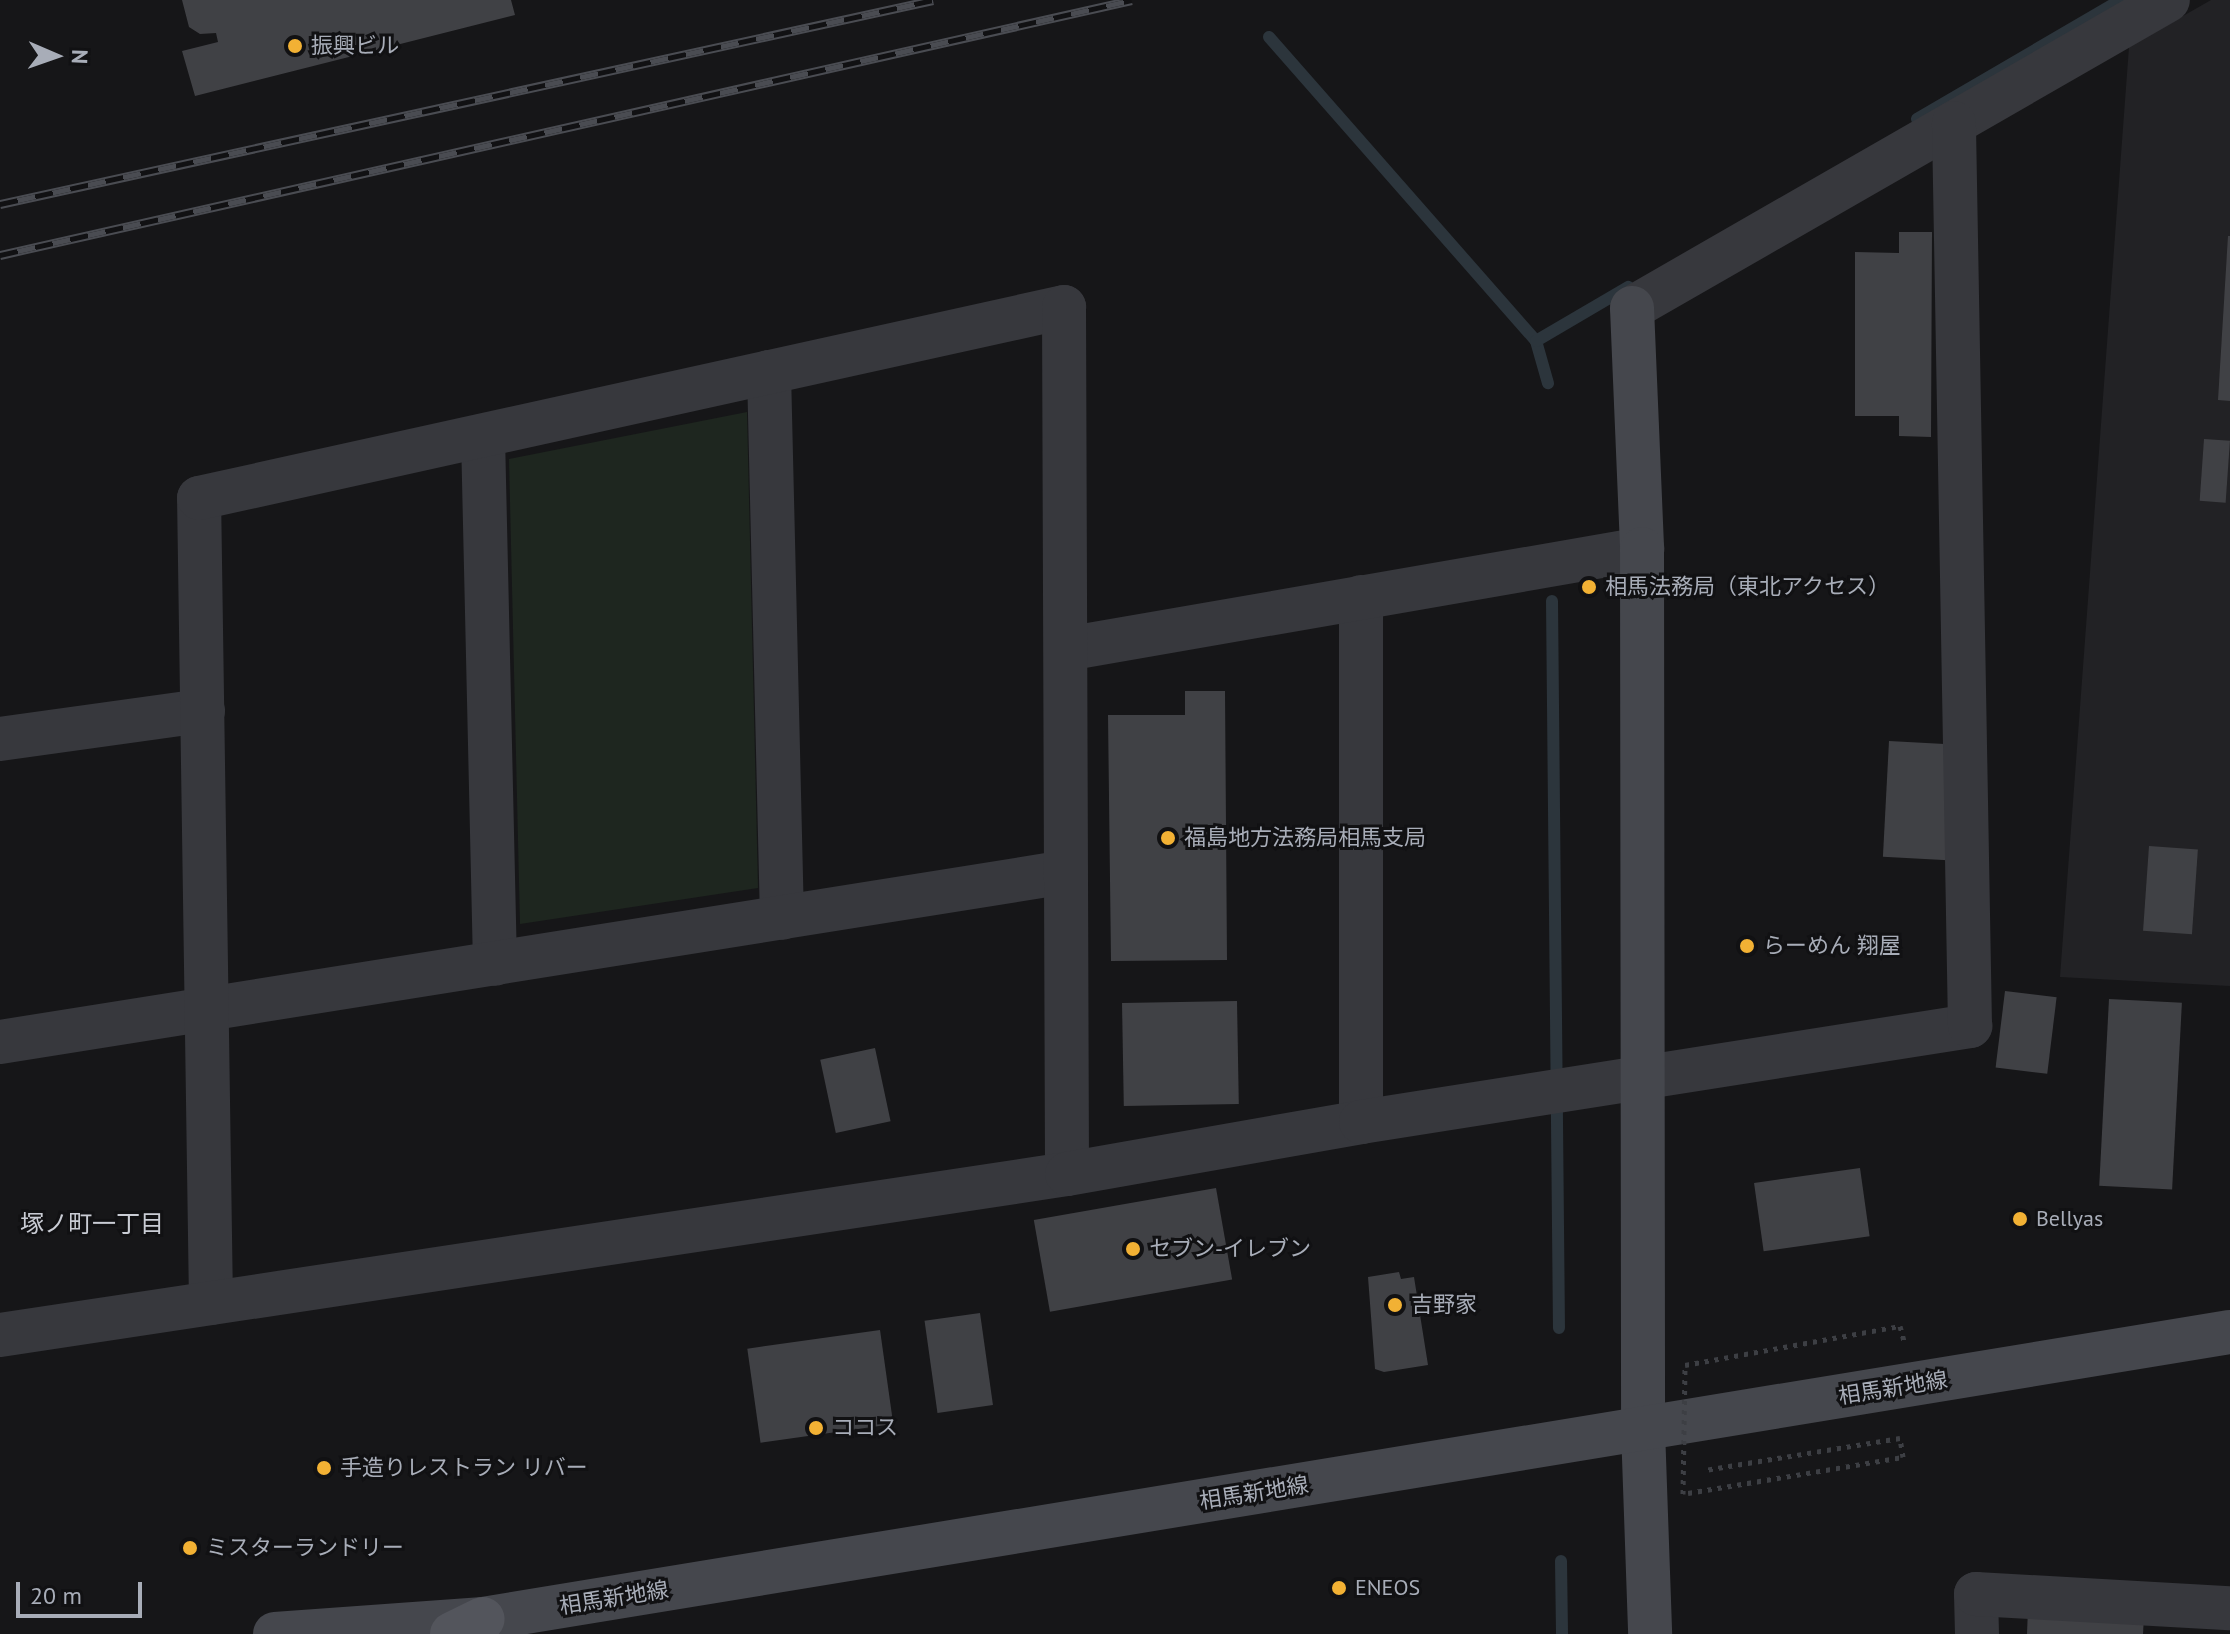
<!DOCTYPE html>
<meta charset="utf-8">
<style>
body{margin:0}
#map{position:relative;width:2230px;height:1634px;overflow:hidden;background:#161618;font-family:"PT Sans","Noto Sans JP",sans-serif}
div>[style]{position:absolute}
[style*='--x']{left:calc(var(--x)*1px);top:calc(var(--y)*1px);width:calc(var(--w)*1px);rotate:calc(var(--a)*1deg)}
.built>*{inset:0;background:#222225}
.green>*{inset:0;background:#1e261f}
.stream>*{height:12px;margin:-6px;padding:0 6px;transform-origin:6px;border-radius:6px;background:#2c353c}
.building>*{inset:0;background:#404145;transform-origin:0 0}
.path>*{height:5px;margin-top:-2.5px;transform-origin:0;background:repeating-linear-gradient(90deg,#3d3f44 0 4px,transparent 0 10px)}
.street>*{height:44px;margin:-22px;padding:0 22px;transform-origin:22px;border-radius:22px;background:#37383d}
.secondary>*{height:44px;margin:-22px;padding:0 22px;transform-origin:22px;border-radius:22px;background:#45474d}
.primary>*{height:44px;margin:-22px;padding:0 22px;transform-origin:22px;border-radius:22px;background:#53555c}
.rail>*{height:9px;margin-top:-4.5px;transform-origin:0;background:repeating-linear-gradient(90deg,#111113 0 18px,#4a4c52 0 36px);box-sizing:border-box;border-block:2px solid #4a4c52}
.path-bridge>*{height:5px;margin-top:-2.5px;transform-origin:0;background:repeating-linear-gradient(90deg,#3d3f44 0 4px,transparent 0 10px)}
.dots>*{width:22px;height:22px;translate:-50% -50%;box-sizing:border-box;border:4px solid #111113;border-radius:50%}
span{translate:-50% -50%;white-space:nowrap;text-align:center;line-height:1.15;-webkit-text-stroke:6px #111113;paint-order:stroke}
.poi-label{font-size:22px;color:#a8adb8}
.left{translate:0 -50%;text-align:left}
.street-label{font-size:22px;color:#a8adb8}
.neighbourhood-label{font-size:24px;color:#c9ccd4}
.north{position:absolute;left:16px;top:16px;width:80px;height:80px;-webkit-text-stroke:6px #111113;paint-order:stroke;rotate:92deg;font-size:22px;font-weight:700;line-height:32px;text-align:center;color:#a8adb8}
.north::after{content:'';display:block;margin:auto;width:28px;height:36px;background:#a8adb8;clip-path:polygon(50% 0,100% 100%,50% 72%,0 100%)}
.scale{position:absolute;left:16px;top:1582px;width:126px;height:36px;box-sizing:border-box;border:4px solid #a8adb8;border-top:0;padding-left:10px;font-size:24px;line-height:28px;white-space:nowrap;color:#a8adb8;-webkit-text-stroke:6px #111113;paint-order:stroke}
</style>
<div id="map">
<div class="built">
<i style="clip-path:polygon(2211px 0,2230px 0,2230px 986px,2060px 977px,2129px 47px)"></i>
</div>
<div class="green">
<i style="clip-path:polygon(747px 412px,758px 888px,520px 924px,509px 459px)"></i>
</div>
<div class="stream">
<i style="--x:1269;--y:37;--w:405;--a:48.7"></i>
<i style="--x:1536;--y:341;--w:44;--a:74.1"></i>
<i style="--x:1917;--y:119;--w:236;--a:-30.3"></i>
<i style="--x:1536;--y:341;--w:107;--a:-30.4"></i>
<i style="--x:1552;--y:601;--w:727;--a:89.45"></i>
<i style="--x:1561;--y:1561;--w:73;--a:89.2"></i>
</div>
<div class="building">
<i style="clip-path:polygon(182px 0,511px 0,515px 15px,195px 96px,182px 51px,218px 42px,216px 33px,200px 34px,189px 27px)"></i>
<i style="clip-path:polygon(1899px 232px,1932px 232px,1931px 437px,1899px 436px,1899px 416px,1855px 416px,1855px 252px,1899px 253px)"></i>
<i style="clip-path:polygon(2228px 236px,2230px 236px,2230px 401px,2218px 400px)"></i>
<i style="left:2204px;top:439px;width:26px;height:62px;rotate:4deg"></i>
<i style="clip-path:polygon(1185px 691px,1225px 691px,1227px 960px,1111px 961px,1108px 715px,1185px 715px)"></i>
<i style="left:1889px;top:741px;width:65px;height:116px;rotate:3deg"></i>
<i style="left:2149px;top:846px;width:49px;height:85px;rotate:4deg"></i>
<i style="left:2005px;top:991px;width:52px;height:77px;rotate:7deg"></i>
<i style="left:2109px;top:999px;width:73px;height:187px;rotate:3deg"></i>
<i style="left:1237px;top:1001px;width:103px;height:115px;rotate:89deg"></i>
<i style="left:875px;top:1048px;width:75px;height:56px;rotate:78deg"></i>
<i style="left:1860px;top:1168px;width:69px;height:107px;rotate:82deg"></i>
<i style="left:1216px;top:1188px;width:93px;height:185px;rotate:80deg"></i>
<i style="clip-path:polygon(1399px 1272px,1401px 1279px,1414px 1277px,1428px 1365px,1384px 1372px,1375px 1369px,1368px 1277px)"></i>
<i style="left:980px;top:1313px;width:93px;height:56px;rotate:82deg"></i>
<i style="left:880px;top:1330px;width:95px;height:134px;rotate:82deg"></i>
<i style="clip-path:polygon(2028px 1608px,2144px 1616px,2143px 1634px,2027px 1634px)"></i>
</div>
<div class="path">
<i style="--x:1685;--y:1365;--w:219;--a:-10.3"></i>
<i style="--x:1900;--y:1326;--w:16;--a:75"></i>
<i style="--x:1688;--y:1493;--w:218;--a:-9.5"></i>
<i style="--x:1903;--y:1457;--w:19;--a:-99"></i>
<i style="--x:1900;--y:1438;--w:199;--a:170.7"></i>
</div>
<div class="street">
<i style="--x:1632;--y:308;--w:618;--a:-29.88"></i>
<i style="--x:769;--y:372;--w:546;--a:88.64"></i>
<i style="--x:483;--y:436;--w:528;--a:88.7"></i>
<i style="--x:1361;--y:597;--w:525;--a:90"></i>
<i style="--x:1066;--y:649;--w:585;--a:-9.85"></i>
<i style="--x:0;--y:739;--w:205;--a:-7.9"></i>
<i style="--x:0;--y:1042;--w:1079;--a:-9.06"></i>
<i style="--x:211;--y:1303;--w:805;--a:-90.85"></i>
<i style="--x:199;--y:498;--w:886;--a:-12.45"></i>
<i style="--x:1064;--y:307;--w:867;--a:89.8"></i>
<i style="--x:0;--y:1335;--w:1079;--a:-8.58"></i>
<i style="--x:1067;--y:1174;--w:299;--a:-10"></i>
<i style="--x:1361;--y:1122;--w:617;--a:-8.96"></i>
<i style="--x:1970;--y:1026;--w:903;--a:-91.02"></i>
<i style="--x:1977;--y:1634;--w:40;--a:-91.4"></i>
<i style="--x:1976;--y:1594;--w:254;--a:3.2"></i>
</div>
<div class="secondary">
<i style="--x:1632;--y:308;--w:241;--a:87.6"></i>
<i style="--x:1642;--y:549;--w:880;--a:89.93"></i>
<i style="--x:1643;--y:1429;--w:205;--a:88"></i>
<i style="--x:275;--y:1634;--w:209;--a:-4.1"></i>
<i style="--x:483;--y:1619;--w:1770;--a:-9.33"></i>
</div>
<div class="primary">
<i style="--x:452;--y:1634;--w:34;--a:-26"></i>
</div>
<div class="rail">
<i style="--x:0;--y:204;--w:955;--a:-12.33"></i>
<i style="--x:0;--y:255;--w:1160;--a:-12.69"></i>
</div>
<div class="path-bridge">
<i style="--x:1683;--y:1494;--w:129;--a:-89.1"></i>
</div>
<div class="dots">
<i style="left:295px;top:46px;background:#f2b134"></i>
<i style="left:1589px;top:587px;background:#f2b134"></i>
<i style="left:1168px;top:838px;background:#f2b134"></i>
<i style="left:1747px;top:946px;background:#f2b134"></i>
<i style="left:2020px;top:1219px;background:#f2b134"></i>
<i style="left:1133px;top:1249px;background:#f2b134"></i>
<i style="left:1395px;top:1305px;background:#f2b134"></i>
<i style="left:816px;top:1428px;background:#f2b134"></i>
<i style="left:324px;top:1468px;background:#f2b134"></i>
<i style="left:190px;top:1548px;background:#f2b134"></i>
<i style="left:1339px;top:1588px;background:#f2b134"></i>
</div>
<div class="poi-label">
<span class="left" style="left:311px;top:46px">振興ビル</span>
<span class="left" style="left:1605px;top:587px">相馬法務局（東北アクセス）</span>
<span class="left" style="left:1184px;top:838px">福島地方法務局相馬支局</span>
<span class="left" style="left:1763px;top:946px">らーめん 翔屋</span>
<span class="left" style="left:2036px;top:1219px">Bellyas</span>
<span class="left" style="left:1149px;top:1249px">セブン-イレブン</span>
<span class="left" style="left:1411px;top:1305px">吉野家</span>
<span class="left" style="left:832px;top:1428px">ココス</span>
<span class="left" style="left:340px;top:1468px">手造りレストラン リバー</span>
<span class="left" style="left:206px;top:1548px">ミスターランドリー</span>
<span class="left" style="left:1355px;top:1588px">ENEOS</span>
</div>
<div class="street-label">
<span style="left:1893px;top:1388px;rotate:-9deg">相馬新地線</span>
<span style="left:1254px;top:1493px;rotate:-9deg">相馬新地線</span>
<span style="left:614px;top:1598px;rotate:-9deg">相馬新地線</span>
</div>
<div class="neighbourhood-label">
<span style="left:92px;top:1224px">塚ノ町一丁目</span>
</div>
<div class="north">N</div>
<div class="scale">20 m</div>
</div>
